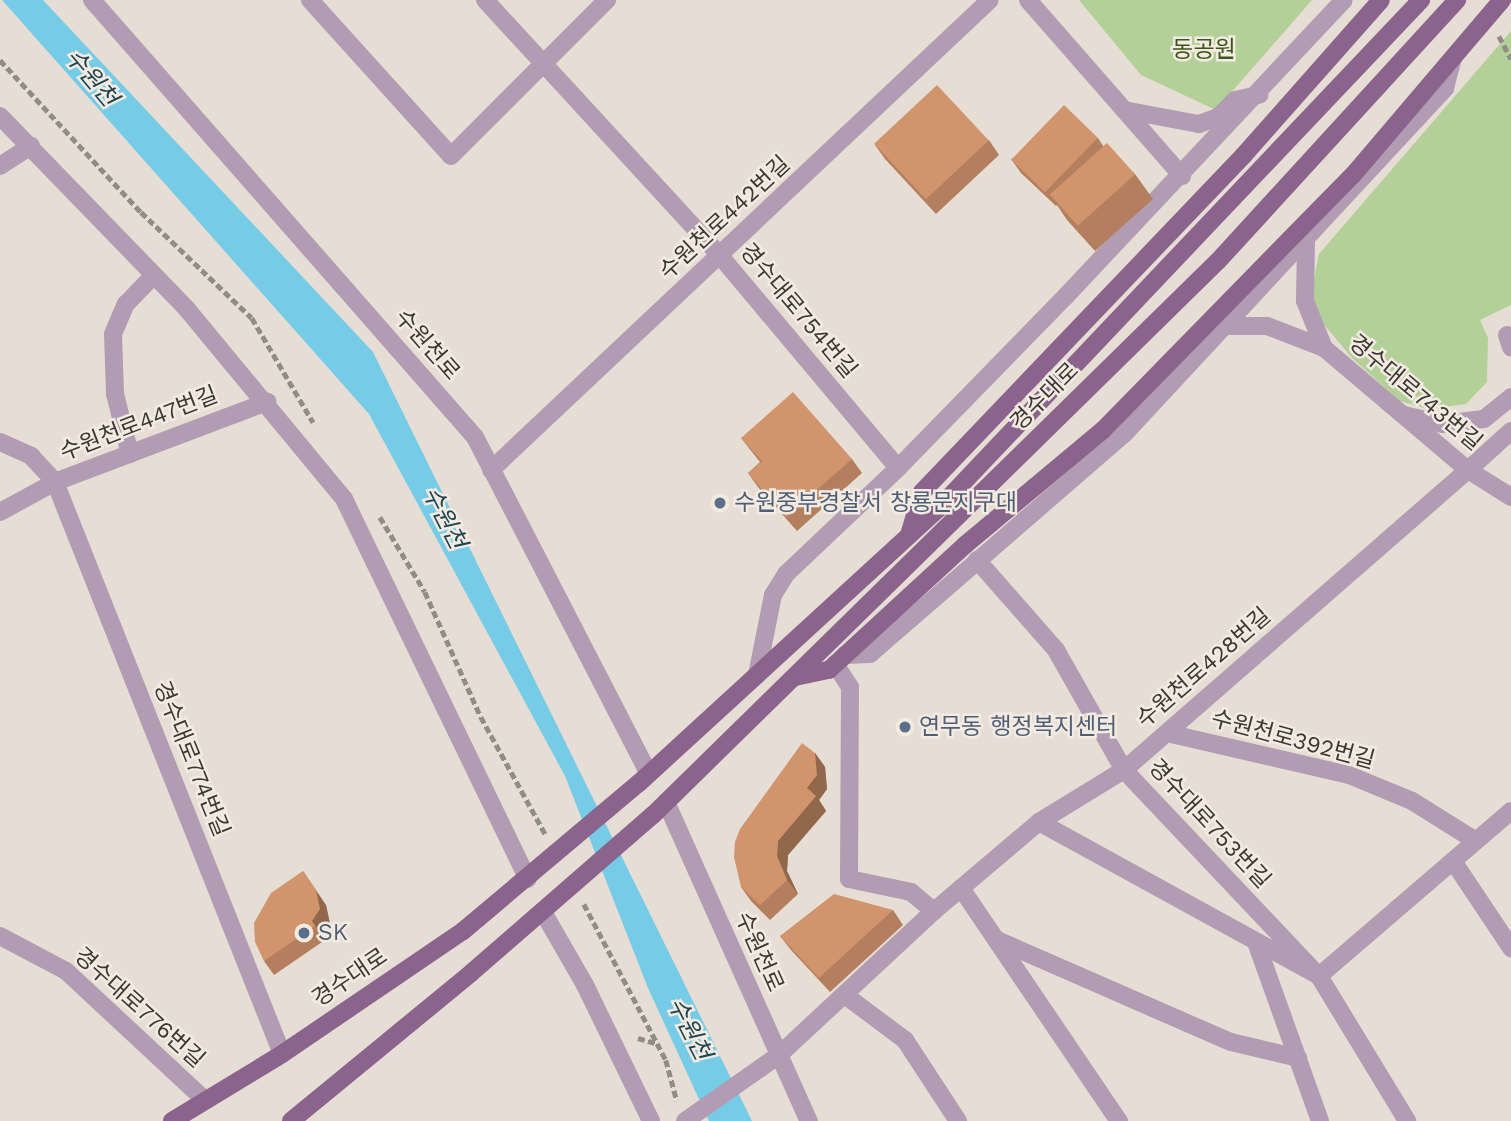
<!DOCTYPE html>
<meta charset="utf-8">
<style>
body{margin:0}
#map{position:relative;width:1511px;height:1121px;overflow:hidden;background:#e6ded4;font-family:"Work Sans","Noto Sans KR",sans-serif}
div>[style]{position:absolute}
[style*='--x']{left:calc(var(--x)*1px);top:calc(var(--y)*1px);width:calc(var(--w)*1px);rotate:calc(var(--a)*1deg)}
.green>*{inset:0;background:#b2d097}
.water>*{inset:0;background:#76cbe6}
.path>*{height:4.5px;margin-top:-2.25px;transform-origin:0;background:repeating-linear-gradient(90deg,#918c85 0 7px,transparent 0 10.5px)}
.lane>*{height:18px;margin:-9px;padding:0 9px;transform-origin:9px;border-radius:9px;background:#b29cb3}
.street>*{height:18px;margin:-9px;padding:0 9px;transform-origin:9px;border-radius:9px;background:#b29cb3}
.primary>*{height:18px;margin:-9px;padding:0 9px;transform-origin:9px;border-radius:9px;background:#8b648d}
.wall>*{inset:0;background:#b47f5e}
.shaded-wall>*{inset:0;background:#92684c}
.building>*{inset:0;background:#d1946d;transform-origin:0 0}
.dots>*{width:19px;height:19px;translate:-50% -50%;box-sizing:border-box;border:4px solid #f3ebe1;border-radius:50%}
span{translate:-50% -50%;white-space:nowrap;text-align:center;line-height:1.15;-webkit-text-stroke:5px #f3ebe1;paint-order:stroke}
.park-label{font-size:23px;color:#3a5717}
.street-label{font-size:23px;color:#3b3834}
.service-label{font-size:23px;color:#4e5e75}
.left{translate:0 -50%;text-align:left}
.water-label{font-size:24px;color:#1e4551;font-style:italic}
</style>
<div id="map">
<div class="green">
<i style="clip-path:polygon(1079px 0,1312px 0,1216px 110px,1141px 75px)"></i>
<i style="clip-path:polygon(1511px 31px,1511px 305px,1480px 320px,1488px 338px,1487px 382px,1466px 404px,1428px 409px,1400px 401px,1352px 358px,1317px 316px,1312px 289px,1319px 254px)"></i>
</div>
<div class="water">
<i style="clip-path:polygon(2px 0,43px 0,373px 352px,752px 1121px,709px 1121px,648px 988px,565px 776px,369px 414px)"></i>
</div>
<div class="path">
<i style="--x:1499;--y:36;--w:26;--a:62"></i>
<i style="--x:0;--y:60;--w:207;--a:47.2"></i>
<i style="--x:141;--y:212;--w:153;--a:43.7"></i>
<i style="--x:252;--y:318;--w:121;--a:59.6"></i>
<i style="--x:380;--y:517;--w:87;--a:59"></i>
<i style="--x:425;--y:592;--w:137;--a:65.9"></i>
<i style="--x:481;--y:717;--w:135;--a:61.2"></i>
<i style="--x:584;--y:904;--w:176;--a:62.3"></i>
<i style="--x:666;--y:1060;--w:42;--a:75"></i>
<i style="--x:638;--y:1038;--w:19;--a:16"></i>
</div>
<div class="lane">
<i style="--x:1507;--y:335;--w:13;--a:72"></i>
<i style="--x:1468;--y:470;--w:58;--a:-42.2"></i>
</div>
<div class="street">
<i style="--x:92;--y:0;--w:581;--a:48.77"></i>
<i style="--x:475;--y:437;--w:379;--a:62.7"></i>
<i style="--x:310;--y:0;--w:210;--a:47.9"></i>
<i style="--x:451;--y:156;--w:221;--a:-45"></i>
<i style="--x:485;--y:0;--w:349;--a:47.4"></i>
<i style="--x:721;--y:257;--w:275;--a:50"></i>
<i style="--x:1028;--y:0;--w:234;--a:48.8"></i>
<i style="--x:1124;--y:110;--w:76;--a:10.6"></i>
<i style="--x:1199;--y:124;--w:20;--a:-20"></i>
<i style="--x:1218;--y:117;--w:24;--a:-45"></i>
<i style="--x:1235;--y:100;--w:25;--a:-12"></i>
<i style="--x:0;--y:116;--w:267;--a:45.9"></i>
<i style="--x:186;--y:308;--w:248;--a:50.4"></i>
<i style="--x:344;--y:499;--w:422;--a:64.2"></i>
<i style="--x:0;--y:166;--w:37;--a:-33"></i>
<i style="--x:1306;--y:242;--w:59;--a:91"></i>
<i style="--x:1305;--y:301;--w:51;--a:68"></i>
<i style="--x:1226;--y:326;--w:41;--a:0"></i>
<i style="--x:1267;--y:326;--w:61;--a:21.1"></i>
<i style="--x:1324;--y:348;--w:189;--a:40.3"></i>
<i style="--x:1468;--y:470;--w:51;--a:32.1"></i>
<i style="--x:1404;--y:415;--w:39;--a:13"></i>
<i style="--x:1442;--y:424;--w:42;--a:-6.8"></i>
<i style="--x:1484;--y:419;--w:35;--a:-39"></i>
<i style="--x:0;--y:442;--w:34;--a:24"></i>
<i style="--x:31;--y:456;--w:35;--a:47"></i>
<i style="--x:55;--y:482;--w:615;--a:68.35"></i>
<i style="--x:130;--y:454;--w:62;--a:-104"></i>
<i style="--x:115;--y:394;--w:60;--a:-91.9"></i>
<i style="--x:113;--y:334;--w:33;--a:-67"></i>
<i style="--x:126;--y:304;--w:40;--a:-46"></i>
<i style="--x:491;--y:470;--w:685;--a:-43.29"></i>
<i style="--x:0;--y:512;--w:63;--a:-28.6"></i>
<i style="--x:55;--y:482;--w:227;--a:-20.7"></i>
<i style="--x:977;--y:560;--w:120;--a:48.7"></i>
<i style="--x:1056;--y:650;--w:138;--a:60.5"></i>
<i style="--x:1124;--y:770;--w:284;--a:46.6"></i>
<i style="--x:1319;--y:976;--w:170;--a:58.7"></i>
<i style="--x:845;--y:655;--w:25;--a:-2"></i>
<i style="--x:870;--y:654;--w:336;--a:-40.9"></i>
<i style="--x:1124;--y:434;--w:472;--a:-47.1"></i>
<i style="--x:1445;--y:88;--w:30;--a:-75"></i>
<i style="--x:835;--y:664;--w:27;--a:57"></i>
<i style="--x:850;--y:687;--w:192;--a:90.3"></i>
<i style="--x:849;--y:879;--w:63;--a:11.8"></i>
<i style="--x:911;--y:892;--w:30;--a:40"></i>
<i style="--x:757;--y:675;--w:82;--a:-78.7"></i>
<i style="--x:773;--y:595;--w:25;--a:-58"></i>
<i style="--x:786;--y:574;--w:154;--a:-43.4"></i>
<i style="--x:898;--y:468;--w:239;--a:-45.7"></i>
<i style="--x:1065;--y:297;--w:407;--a:-46.8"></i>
<i style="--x:1167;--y:733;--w:187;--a:13"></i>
<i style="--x:1349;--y:775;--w:68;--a:22.4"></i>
<i style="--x:1412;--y:801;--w:75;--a:32"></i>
<i style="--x:666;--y:802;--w:350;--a:65.9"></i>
<i style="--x:1039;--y:822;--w:320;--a:28.8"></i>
<i style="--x:1319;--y:976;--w:253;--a:-40.7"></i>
<i style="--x:1453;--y:861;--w:105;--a:56.3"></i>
<i style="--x:961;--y:888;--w:282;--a:55.9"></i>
<i style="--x:543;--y:912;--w:84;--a:60.1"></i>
<i style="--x:585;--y:985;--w:151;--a:64.1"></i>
<i style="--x:0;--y:936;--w:75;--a:27.9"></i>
<i style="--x:66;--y:971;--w:190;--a:42.9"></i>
<i style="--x:997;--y:940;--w:255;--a:23.6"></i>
<i style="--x:1231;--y:1042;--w:69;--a:13.4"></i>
<i style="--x:1257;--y:945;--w:187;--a:70.3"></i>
<i style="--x:846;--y:996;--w:74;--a:36.7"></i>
<i style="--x:905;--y:1040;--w:97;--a:56.8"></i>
<i style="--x:685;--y:1121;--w:115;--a:-35.1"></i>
<i style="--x:779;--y:1055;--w:212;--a:-42.9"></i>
<i style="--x:934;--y:911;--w:138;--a:-40.3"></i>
<i style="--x:1039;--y:822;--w:100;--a:-31.5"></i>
<i style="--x:1124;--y:770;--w:456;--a:-41.1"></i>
</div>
<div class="primary">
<i style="--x:909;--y:535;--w:45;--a:-73.2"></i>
<i style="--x:922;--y:492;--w:465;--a:-46.3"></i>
<i style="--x:1243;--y:156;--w:208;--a:-48.5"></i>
<i style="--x:795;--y:677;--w:35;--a:-12"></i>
<i style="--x:829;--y:670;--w:185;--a:-42.6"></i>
<i style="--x:965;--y:545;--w:180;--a:-39.8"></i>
<i style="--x:1103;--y:430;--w:357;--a:-45.6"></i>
<i style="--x:1353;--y:175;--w:230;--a:-49.6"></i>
<i style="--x:172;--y:1121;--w:129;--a:-31.3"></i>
<i style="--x:282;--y:1054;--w:219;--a:-34.2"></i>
<i style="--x:463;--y:931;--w:230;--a:-40.1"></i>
<i style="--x:639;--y:783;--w:406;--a:-42.5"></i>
<i style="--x:938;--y:509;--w:702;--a:-46.5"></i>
<i style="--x:291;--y:1121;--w:233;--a:-39.4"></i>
<i style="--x:471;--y:973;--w:241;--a:-41"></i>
<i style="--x:653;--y:815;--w:791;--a:-44.44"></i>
<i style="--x:1218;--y:261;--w:354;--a:-47.5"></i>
</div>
<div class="wall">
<i style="clip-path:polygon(1098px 138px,1103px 146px,1135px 174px,1153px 199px,1095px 251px,1067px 220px,1057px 205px,1056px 206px,1021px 173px,1011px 159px)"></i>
<i style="clip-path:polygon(989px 140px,999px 155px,936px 214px,885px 159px,875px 145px)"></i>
<i style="clip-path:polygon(741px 438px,852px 459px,862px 473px,797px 531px,758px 487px,748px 473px,760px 462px)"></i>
<i style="clip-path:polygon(815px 753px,825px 767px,827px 789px,819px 800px,826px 811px,788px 855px,787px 871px,798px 894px,770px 920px,751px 901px,741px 887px)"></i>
<i style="clip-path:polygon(326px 905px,330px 924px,322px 936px,325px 940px,274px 975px,264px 961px)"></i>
<i style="clip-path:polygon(893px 910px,903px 925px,830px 992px,791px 950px,780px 936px)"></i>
</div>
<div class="shaded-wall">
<i style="clip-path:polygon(815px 753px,825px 767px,827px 789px,819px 800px,826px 811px,788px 855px,787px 871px,798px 894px,787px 880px,777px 856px,778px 841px,807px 788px)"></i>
<i style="clip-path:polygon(303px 871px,326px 905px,330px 924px,322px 936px,325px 940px,312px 921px)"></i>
</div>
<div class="building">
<i style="left:937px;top:85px;width:76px;height:86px;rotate:47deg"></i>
<i style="left:1064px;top:105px;width:47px;height:76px;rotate:44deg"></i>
<i style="left:1107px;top:143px;width:42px;height:77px;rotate:48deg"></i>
<i style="clip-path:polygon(793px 392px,852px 459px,786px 517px,748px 473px,762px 461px,741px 438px)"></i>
<i style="clip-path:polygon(802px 743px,815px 753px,817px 775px,807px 788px,816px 796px,778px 841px,777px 856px,787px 880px,760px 905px,741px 887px,734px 857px,735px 842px,740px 829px)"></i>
<i style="clip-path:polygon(303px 871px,316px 890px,320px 909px,312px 921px,315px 926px,264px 961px,255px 942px,254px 923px,271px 893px)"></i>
<i style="clip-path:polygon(834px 894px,893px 910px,819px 978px,780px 936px)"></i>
</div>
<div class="dots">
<i style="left:720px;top:503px;background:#5c6f8a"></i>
<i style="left:905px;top:727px;background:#5c6f8a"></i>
<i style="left:304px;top:933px;background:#5c6f8a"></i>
</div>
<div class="park-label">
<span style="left:1204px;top:50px">동공원</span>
</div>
<div class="street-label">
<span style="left:725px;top:218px;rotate:-43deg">수원천로442번길</span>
<span style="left:798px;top:311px;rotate:50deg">경수대로754번길</span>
<span style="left:427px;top:345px;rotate:49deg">수원천로</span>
<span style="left:1415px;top:393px;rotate:40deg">경수대로743번길</span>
<span style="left:1045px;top:397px;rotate:-45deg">경수대로</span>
<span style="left:139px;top:424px;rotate:-21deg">수원천로447번길</span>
<span style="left:1204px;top:668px;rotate:-41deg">수원천로428번길</span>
<span style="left:1293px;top:740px;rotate:15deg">수원천로392번길</span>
<span style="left:191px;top:759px;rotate:68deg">경수대로774번길</span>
<span style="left:1209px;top:824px;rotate:47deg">경수대로753번길</span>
<span style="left:759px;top:952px;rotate:66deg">수원천로</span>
<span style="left:350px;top:978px;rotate:-34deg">경수대로</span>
<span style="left:139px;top:1008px;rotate:42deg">경수대로776번길</span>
</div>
<div class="service-label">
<span class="left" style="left:734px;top:503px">수원중부경찰서 창룡문지구대</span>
<span class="left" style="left:919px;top:727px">연무동 행정복지센터</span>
<span class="left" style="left:318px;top:933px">SK</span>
</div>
<div class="water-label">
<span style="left:91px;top:78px;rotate:50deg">수원천</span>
<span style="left:444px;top:518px;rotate:63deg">수원천</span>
<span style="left:689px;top:1029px;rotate:63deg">수원천</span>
</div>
</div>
